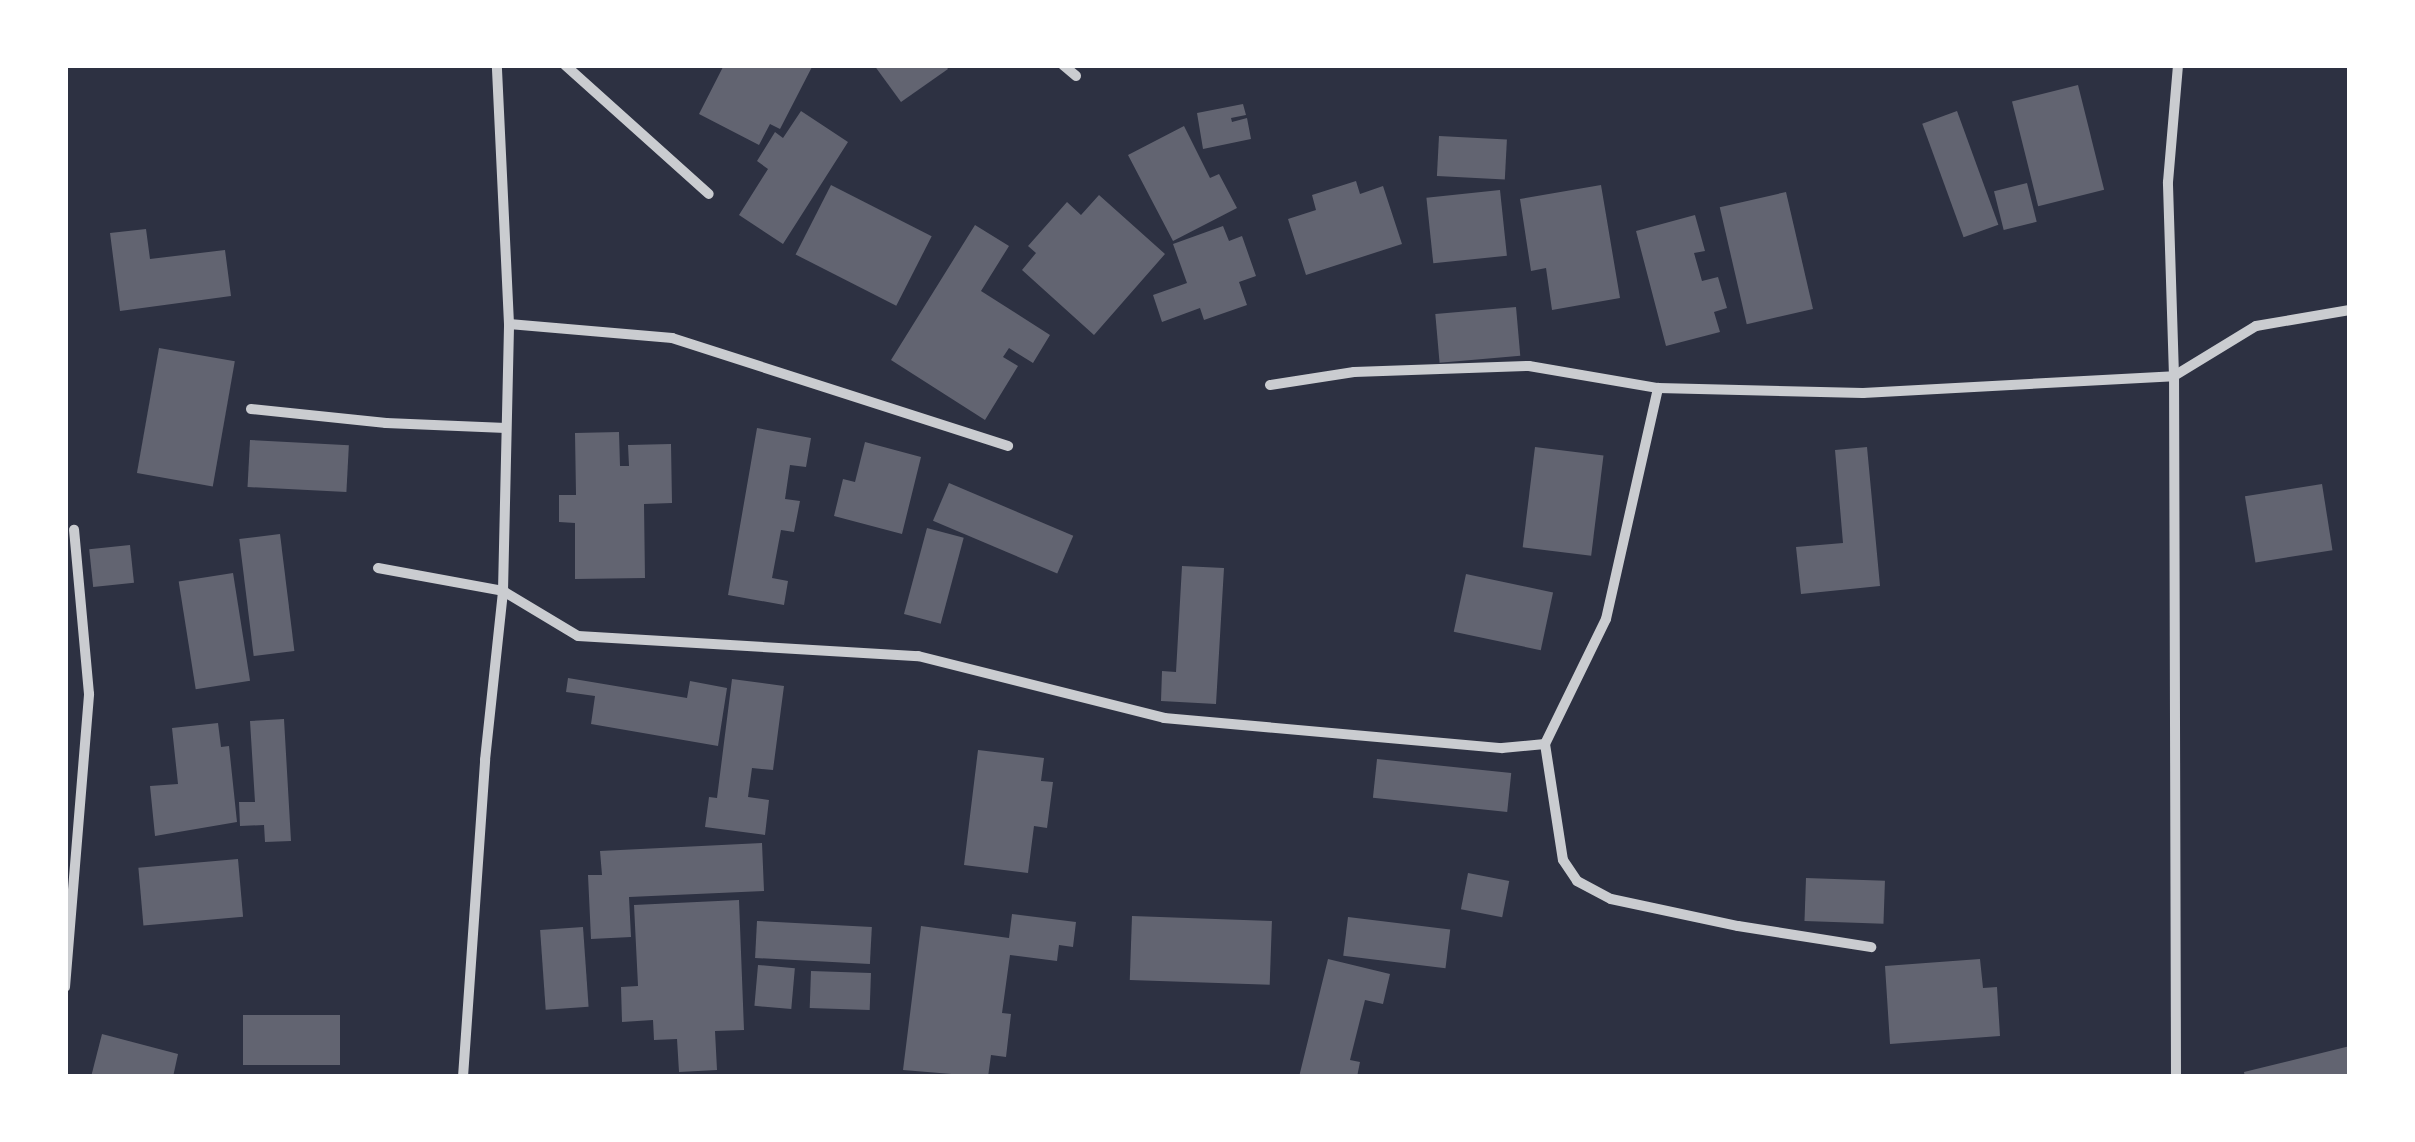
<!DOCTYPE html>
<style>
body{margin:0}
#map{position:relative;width:2415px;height:1142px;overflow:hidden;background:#2d3142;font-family:"Times New Roman",serif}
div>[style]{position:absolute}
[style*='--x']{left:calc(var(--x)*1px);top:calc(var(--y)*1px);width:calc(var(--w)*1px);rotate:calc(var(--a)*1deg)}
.building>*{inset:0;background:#626471;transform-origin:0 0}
.minor>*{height:10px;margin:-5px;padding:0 5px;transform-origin:5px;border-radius:5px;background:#caccd0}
span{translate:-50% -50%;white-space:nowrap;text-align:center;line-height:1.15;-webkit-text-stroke:10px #fff;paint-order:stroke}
.frame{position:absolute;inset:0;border:68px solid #fff;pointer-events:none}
</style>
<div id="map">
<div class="building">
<i style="clip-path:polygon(724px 65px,813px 65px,780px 129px,770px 124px,759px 145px,699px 114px)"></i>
<i style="clip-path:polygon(874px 65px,945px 65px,948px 69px,901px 102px)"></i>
<i style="left:2078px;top:85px;width:108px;height:68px;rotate:76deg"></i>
<i style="clip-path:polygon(1243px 104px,1246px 115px,1231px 118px,1232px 122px,1247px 118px,1251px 139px,1203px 149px,1197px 113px)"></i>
<i style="clip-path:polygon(801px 111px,848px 142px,783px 244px,739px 215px,768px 169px,757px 161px,775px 132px,783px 138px)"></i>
<i style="left:1957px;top:111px;width:121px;height:37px;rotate:70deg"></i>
<i style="clip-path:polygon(1184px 126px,1210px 178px,1219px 174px,1237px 208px,1173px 241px,1128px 155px)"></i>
<i style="left:1439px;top:136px;width:68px;height:40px;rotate:3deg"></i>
<i style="clip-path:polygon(1356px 181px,1360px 194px,1383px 186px,1402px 244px,1306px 275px,1288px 219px,1316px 210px,1312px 195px)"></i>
<i style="left:2027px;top:183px;width:40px;height:34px;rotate:76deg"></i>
<i style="left:831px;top:185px;width:113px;height:78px;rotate:27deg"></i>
<i style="clip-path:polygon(1601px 185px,1620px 298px,1552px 310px,1546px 268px,1531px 271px,1520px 199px)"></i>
<i style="left:1500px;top:190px;width:66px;height:74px;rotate:84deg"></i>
<i style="left:1786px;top:192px;width:120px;height:68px;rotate:77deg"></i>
<i style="clip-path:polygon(1099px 195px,1165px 254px,1094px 335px,1022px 270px,1036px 253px,1028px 246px,1067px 202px,1081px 215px)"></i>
<i style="clip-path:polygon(1695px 215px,1705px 251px,1694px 253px,1702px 281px,1718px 277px,1727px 308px,1714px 312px,1720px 332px,1666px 346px,1636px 231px)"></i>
<i style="clip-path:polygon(975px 225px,1009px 246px,981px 291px,1050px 335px,1033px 363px,1009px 348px,1003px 357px,1018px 366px,985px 420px,891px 360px)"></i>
<i style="clip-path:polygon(1223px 226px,1229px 241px,1242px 236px,1256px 276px,1239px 282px,1247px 305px,1204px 320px,1200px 308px,1162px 322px,1153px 295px,1187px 283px,1173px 244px)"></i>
<i style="clip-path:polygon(146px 229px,150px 259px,225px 250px,231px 296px,120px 311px,110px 233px)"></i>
<i style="left:1516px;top:307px;width:49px;height:81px;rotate:85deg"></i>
<i style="left:159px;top:348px;width:77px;height:127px;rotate:10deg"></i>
<i style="clip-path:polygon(757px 428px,811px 438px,806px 467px,790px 465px,785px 499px,800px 501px,794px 532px,781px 530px,772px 578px,788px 581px,784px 605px,728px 595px)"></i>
<i style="clip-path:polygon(619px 432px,620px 466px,629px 466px,628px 445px,671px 444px,672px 503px,644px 504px,645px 578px,575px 579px,575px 523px,559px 522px,559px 495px,576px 495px,575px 433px)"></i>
<i style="left:250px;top:440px;width:99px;height:47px;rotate:3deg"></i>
<i style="clip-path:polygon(865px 442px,921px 457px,902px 534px,834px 516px,843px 479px,855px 482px)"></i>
<i style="left:1535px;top:447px;width:69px;height:101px;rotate:7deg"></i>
<i style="clip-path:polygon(1867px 447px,1880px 586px,1801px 594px,1796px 547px,1843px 543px,1835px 450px)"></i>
<i style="left:949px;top:483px;width:135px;height:41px;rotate:23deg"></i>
<i style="left:2322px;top:484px;width:67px;height:78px;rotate:81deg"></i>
<i style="left:927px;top:528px;width:38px;height:89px;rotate:15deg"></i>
<i style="left:280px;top:534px;width:118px;height:41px;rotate:83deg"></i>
<i style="left:130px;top:545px;width:38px;height:41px;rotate:84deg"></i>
<i style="clip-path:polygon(1182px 566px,1224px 568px,1216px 704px,1161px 701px,1162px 671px,1176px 672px)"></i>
<i style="left:233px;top:573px;width:109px;height:55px;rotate:81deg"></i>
<i style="left:1466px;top:574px;width:89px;height:59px;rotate:12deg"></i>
<i style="clip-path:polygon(568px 678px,687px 698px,690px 681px,727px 688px,718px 746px,591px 724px,595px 696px,566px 692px)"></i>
<i style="clip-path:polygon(732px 679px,784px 686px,773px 770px,752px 768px,748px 797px,769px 800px,765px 835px,705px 827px,709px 797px,717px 798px)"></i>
<i style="clip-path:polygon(284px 719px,291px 841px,265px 842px,264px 825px,240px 826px,239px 802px,255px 802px,250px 721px)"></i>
<i style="clip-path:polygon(218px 723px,221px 747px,229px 746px,237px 822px,155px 836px,150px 786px,178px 784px,172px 728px)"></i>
<i style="clip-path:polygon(978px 750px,1044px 758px,1041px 781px,1053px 782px,1047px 828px,1034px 826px,1028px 873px,964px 865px)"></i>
<i style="left:1377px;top:759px;width:135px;height:39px;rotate:6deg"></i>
<i style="clip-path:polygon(762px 843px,764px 891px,629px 897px,631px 937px,591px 939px,588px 875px,602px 875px,600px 851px)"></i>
<i style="left:238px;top:859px;width:58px;height:100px;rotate:85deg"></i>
<i style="left:1468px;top:873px;width:42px;height:37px;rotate:11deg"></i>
<i style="left:1806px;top:878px;width:79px;height:43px;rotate:2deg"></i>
<i style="clip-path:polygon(739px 900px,744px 1030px,715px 1031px,717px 1070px,679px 1072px,677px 1039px,654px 1040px,653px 1020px,622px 1022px,621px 987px,638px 986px,634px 905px)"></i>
<i style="clip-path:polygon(1012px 914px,1076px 922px,1073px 947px,1059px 945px,1057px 961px,1010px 955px,1002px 1013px,1011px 1014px,1006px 1057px,991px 1055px,988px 1077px,903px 1070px,921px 926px,1009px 938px)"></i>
<i style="left:1132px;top:916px;width:140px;height:64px;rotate:2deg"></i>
<i style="left:1348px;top:917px;width:103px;height:39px;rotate:7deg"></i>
<i style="left:757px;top:921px;width:115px;height:37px;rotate:3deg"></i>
<i style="left:583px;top:927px;width:80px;height:43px;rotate:86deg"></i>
<i style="clip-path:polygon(1328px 959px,1390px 974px,1383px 1004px,1365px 1000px,1350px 1060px,1360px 1062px,1357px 1077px,1299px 1077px)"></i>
<i style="clip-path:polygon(1980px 959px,1983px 988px,1997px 987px,2000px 1036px,1890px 1044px,1885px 966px)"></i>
<i style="left:758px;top:965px;width:37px;height:41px;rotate:5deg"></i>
<i style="left:811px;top:971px;width:60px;height:37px;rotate:2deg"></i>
<i style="left:243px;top:1015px;width:97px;height:50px"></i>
<i style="clip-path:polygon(102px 1034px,178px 1054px,173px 1077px,91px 1077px)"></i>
<i style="clip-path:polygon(2350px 1046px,2350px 1077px,2245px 1077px,2244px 1072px)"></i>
</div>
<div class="minor">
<i style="--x:565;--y:65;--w:193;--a:41.9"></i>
<i style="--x:1063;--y:65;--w:17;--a:40"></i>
<i style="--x:509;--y:324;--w:164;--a:4.9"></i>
<i style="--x:672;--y:338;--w:353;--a:17.8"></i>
<i style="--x:1270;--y:385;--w:85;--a:-8.8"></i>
<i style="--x:1354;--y:372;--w:175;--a:-2"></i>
<i style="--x:1529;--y:366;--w:131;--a:9.7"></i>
<i style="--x:1658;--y:388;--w:205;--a:1.4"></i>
<i style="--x:1863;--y:393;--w:311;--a:-3.1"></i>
<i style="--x:2174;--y:376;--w:96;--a:-31.4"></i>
<i style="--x:2256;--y:326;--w:95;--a:-9.7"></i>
<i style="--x:251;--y:409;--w:136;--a:5.9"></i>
<i style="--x:386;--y:423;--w:120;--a:2.4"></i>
<i style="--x:378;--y:568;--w:127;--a:10.4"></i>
<i style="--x:503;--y:591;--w:87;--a:31"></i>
<i style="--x:578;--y:636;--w:341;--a:3.4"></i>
<i style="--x:918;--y:656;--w:254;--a:14.1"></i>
<i style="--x:1164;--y:718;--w:339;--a:5.1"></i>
<i style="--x:1502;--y:748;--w:43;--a:-5.3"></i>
<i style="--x:1545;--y:744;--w:139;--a:-64"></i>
<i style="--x:1606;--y:619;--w:237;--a:-77.3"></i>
<i style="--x:1545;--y:744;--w:117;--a:81.2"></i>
<i style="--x:1563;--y:860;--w:25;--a:56"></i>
<i style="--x:1577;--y:881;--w:38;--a:28"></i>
<i style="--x:1611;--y:899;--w:130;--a:12"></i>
<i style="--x:1738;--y:926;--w:135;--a:9"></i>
<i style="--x:65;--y:987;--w:294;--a:-85.3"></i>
<i style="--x:89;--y:694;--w:165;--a:-95.2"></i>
<i style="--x:463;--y:1077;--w:318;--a:-86"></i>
<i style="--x:485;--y:760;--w:170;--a:-83.9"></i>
<i style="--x:503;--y:591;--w:267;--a:-88.7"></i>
<i style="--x:509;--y:324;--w:259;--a:-92.7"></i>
<i style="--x:2176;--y:1077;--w:701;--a:-90.16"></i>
<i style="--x:2174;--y:376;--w:194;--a:-91.8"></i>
<i style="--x:2168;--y:182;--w:117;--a:-85.1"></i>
</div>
<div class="frame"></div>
</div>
